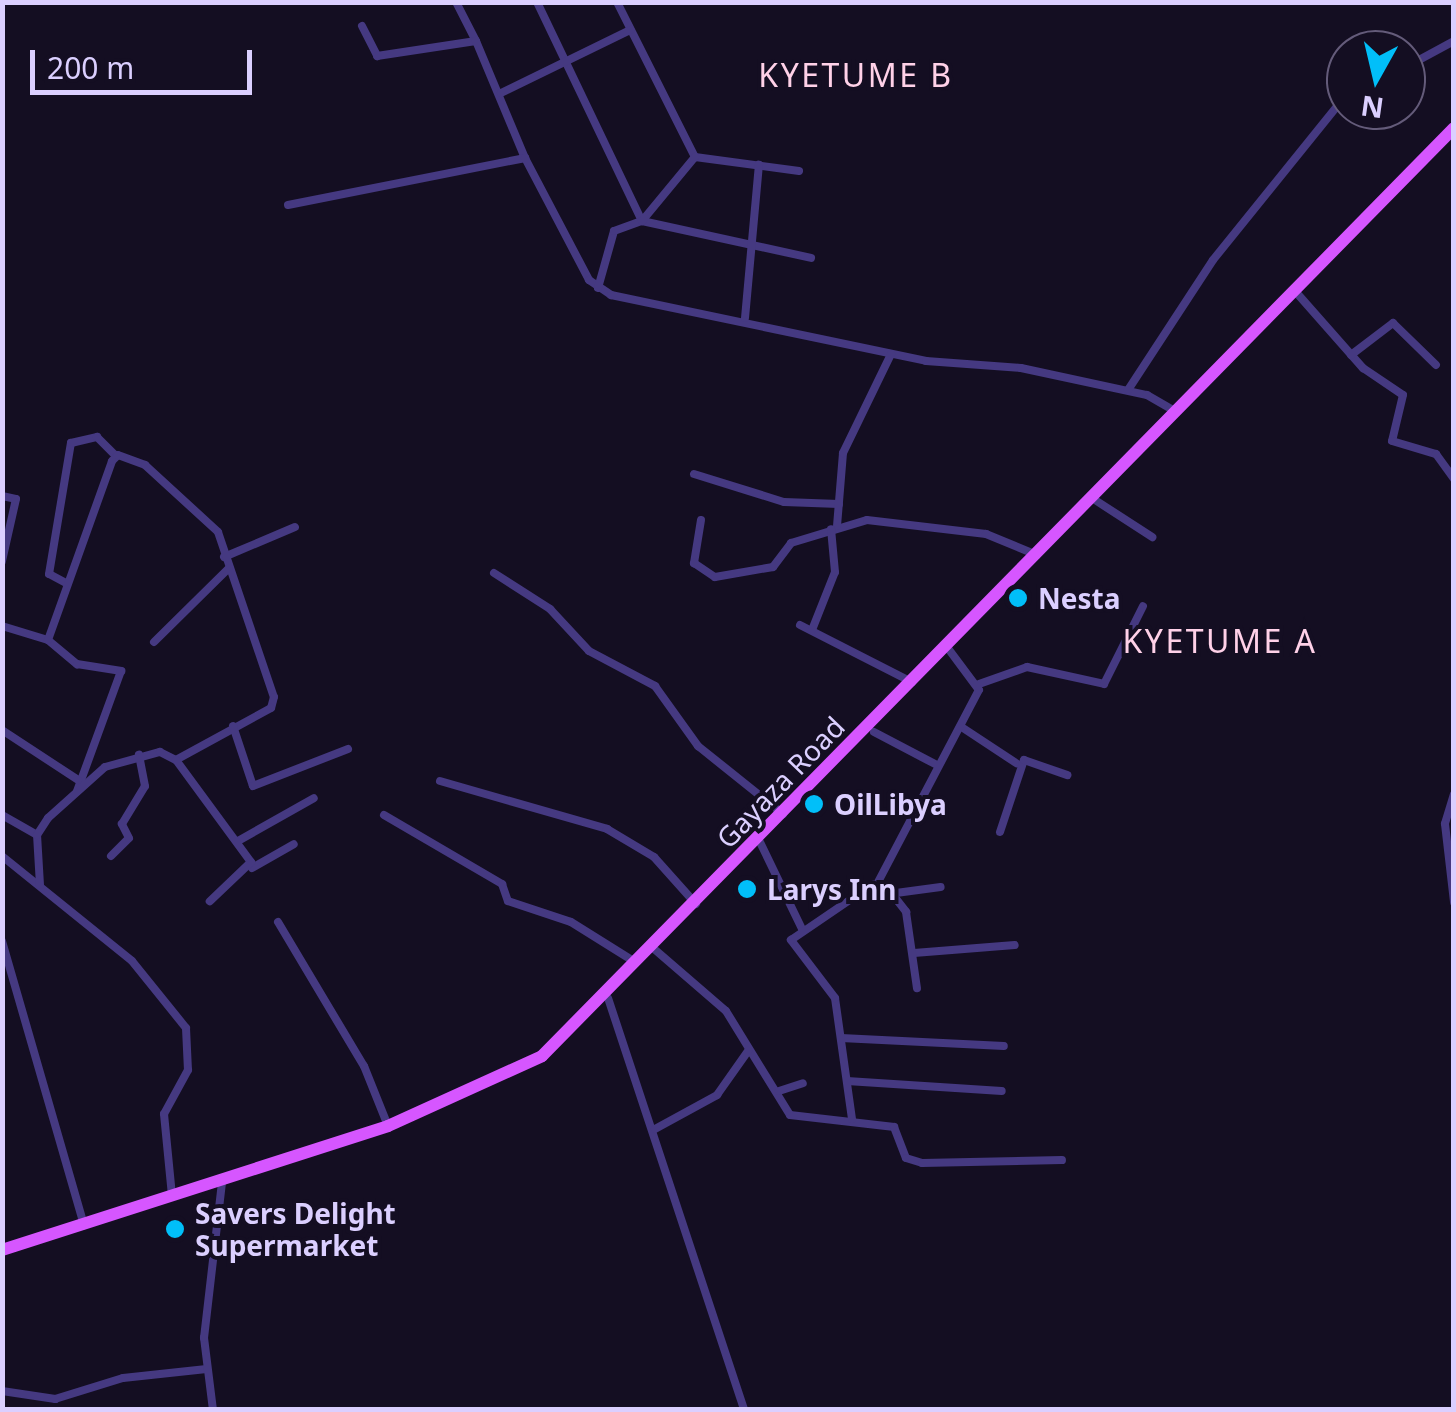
<!DOCTYPE html>
<style>
body{margin:0}
#map{position:relative;width:1456px;height:1412px;overflow:hidden;background:#140e22;font-family:"Noto Sans",sans-serif}
div>[style]{position:absolute}
[style*='--x']{left:calc(var(--x)*1px);top:calc(var(--y)*1px);width:calc(var(--w)*1px);rotate:calc(var(--a)*1deg)}
.minor>*{height:8px;margin:-4px;padding:0 4px;transform-origin:4px;border-radius:4px;background:#453981}
.primary>*{height:12px;margin:-6px;padding:0 6px;transform-origin:6px;border-radius:6px;background:#d656ff}
.dots>*{width:28px;height:28px;translate:-50% -50%;box-sizing:border-box;border:5px solid #140e22;border-radius:50%}
span{translate:-50% -50%;white-space:nowrap;text-align:center;line-height:1.15;-webkit-text-stroke:8px #140e22;paint-order:stroke}
.poi-label{font-size:28px;color:#dbcfff;font-weight:700}
.left{translate:0 -50%;text-align:left}
.street-label{font-size:28px;color:#dbcfff}
.quarter-label{font-size:32px;color:#ffd1e8;letter-spacing:2.5px}
.frame{position:absolute;inset:0;border:5px solid #dbcfff;pointer-events:none}
.north{position:absolute;left:1326px;top:30px;width:100px;height:100px;box-sizing:border-box;background:#140e22;border:2px solid #645b7a;border-radius:50%;rotate:188deg;font-size:28px;font-weight:700;line-height:40px;text-align:center;color:#dbcfff}
.north::after{content:'';display:block;margin:auto;width:35px;height:45px;background:#01bff9;clip-path:polygon(50% 0,100% 100%,50% 72%,0 100%)}
.scale{position:absolute;left:30px;top:50px;width:222px;height:45px;box-sizing:border-box;border:5px solid #dbcfff;border-top:0;padding-left:12px;font-size:30px;line-height:35px;white-space:nowrap;color:#dbcfff;-webkit-text-stroke:8px #140e22;paint-order:stroke}
</style>
<div id="map">
<div class="minor">
<i style="--x:456;--y:2;--w:44;--a:62.9"></i>
<i style="--x:537;--y:2;--w:243;--a:64.4"></i>
<i style="--x:642;--y:221;--w:173;--a:12.3"></i>
<i style="--x:617;--y:2;--w:174;--a:63.3"></i>
<i style="--x:695;--y:157;--w:105;--a:7.7"></i>
<i style="--x:362;--y:26;--w:34;--a:63"></i>
<i style="--x:377;--y:56;--w:100;--a:-8.6"></i>
<i style="--x:476;--y:41;--w:127;--a:67.3"></i>
<i style="--x:1406;--y:67;--w:55;--a:-28.4"></i>
<i style="--x:501;--y:93;--w:144;--a:-26"></i>
<i style="--x:288;--y:205;--w:242;--a:-11.2"></i>
<i style="--x:525;--y:158;--w:138;--a:62.3"></i>
<i style="--x:589;--y:280;--w:27;--a:34"></i>
<i style="--x:611;--y:295;--w:322;--a:11.8"></i>
<i style="--x:926;--y:361;--w:95;--a:4.2"></i>
<i style="--x:1021;--y:368;--w:129;--a:12.1"></i>
<i style="--x:1147;--y:395;--w:34;--a:30"></i>
<i style="--x:598;--y:288;--w:59;--a:-74.3"></i>
<i style="--x:614;--y:231;--w:30;--a:-20"></i>
<i style="--x:642;--y:221;--w:83;--a:-50.4"></i>
<i style="--x:1295;--y:291;--w:103;--a:48.6"></i>
<i style="--x:1363;--y:368;--w:48;--a:34"></i>
<i style="--x:1403;--y:395;--w:47;--a:103.4"></i>
<i style="--x:1392;--y:441;--w:46;--a:16.5"></i>
<i style="--x:1436;--y:454;--w:31;--a:54"></i>
<i style="--x:745;--y:318;--w:154;--a:-84.8"></i>
<i style="--x:1351;--y:355;--w:53;--a:-37.3"></i>
<i style="--x:1393;--y:323;--w:60;--a:44.3"></i>
<i style="--x:1128;--y:390;--w:155;--a:-56.8"></i>
<i style="--x:1213;--y:260;--w:212;--a:-51.1"></i>
<i style="--x:694;--y:474;--w:94;--a:17.3"></i>
<i style="--x:784;--y:502;--w:55;--a:2.1"></i>
<i style="--x:2;--y:496;--w:14;--a:12"></i>
<i style="--x:16;--y:499;--w:64;--a:102.7"></i>
<i style="--x:1092;--y:498;--w:72;--a:33"></i>
<i style="--x:701;--y:520;--w:44;--a:99.2"></i>
<i style="--x:694;--y:563;--w:25;--a:34"></i>
<i style="--x:715;--y:577;--w:59;--a:-9.8"></i>
<i style="--x:773;--y:567;--w:30;--a:-53"></i>
<i style="--x:791;--y:543;--w:79;--a:-16.8"></i>
<i style="--x:867;--y:520;--w:120;--a:6.7"></i>
<i style="--x:986;--y:534;--w:55;--a:22.4"></i>
<i style="--x:837;--y:526;--w:73;--a:-85.3"></i>
<i style="--x:843;--y:453;--w:110;--a:-64.1"></i>
<i style="--x:224;--y:557;--w:77;--a:-22.9"></i>
<i style="--x:494;--y:573;--w:67;--a:32.7"></i>
<i style="--x:550;--y:609;--w:57;--a:47.1"></i>
<i style="--x:589;--y:651;--w:75;--a:27.9"></i>
<i style="--x:655;--y:686;--w:74;--a:54.4"></i>
<i style="--x:698;--y:746;--w:109;--a:38.7"></i>
<i style="--x:66;--y:583;--w:19;--a:-152"></i>
<i style="--x:49;--y:574;--w:133;--a:-80.5"></i>
<i style="--x:71;--y:443;--w:27;--a:-13"></i>
<i style="--x:97;--y:437;--w:27;--a:45"></i>
<i style="--x:800;--y:625;--w:126;--a:27"></i>
<i style="--x:2;--y:626;--w:48;--a:16.9"></i>
<i style="--x:48;--y:640;--w:38;--a:40"></i>
<i style="--x:77;--y:664;--w:45;--a:9"></i>
<i style="--x:121;--y:671;--w:128;--a:110.1"></i>
<i style="--x:812;--y:630;--w:62;--a:-68.4"></i>
<i style="--x:835;--y:572;--w:43;--a:-95.3"></i>
<i style="--x:48;--y:640;--w:190;--a:-70.3"></i>
<i style="--x:112;--y:461;--w:8;--a:-45"></i>
<i style="--x:118;--y:455;--w:29;--a:20"></i>
<i style="--x:145;--y:465;--w:99;--a:42.5"></i>
<i style="--x:218;--y:532;--w:174;--a:71.3"></i>
<i style="--x:274;--y:697;--w:11;--a:105"></i>
<i style="--x:271;--y:708;--w:108;--a:151.3"></i>
<i style="--x:154;--y:642;--w:105;--a:-44.6"></i>
<i style="--x:979;--y:684;--w:51;--a:-19.5"></i>
<i style="--x:1027;--y:667;--w:79;--a:12.4"></i>
<i style="--x:1104;--y:684;--w:87;--a:-63.4"></i>
<i style="--x:233;--y:726;--w:63;--a:71.6"></i>
<i style="--x:253;--y:786;--w:102;--a:-21.3"></i>
<i style="--x:963;--y:728;--w:64;--a:33.4"></i>
<i style="--x:2;--y:730;--w:91;--a:33.3"></i>
<i style="--x:874;--y:732;--w:69;--a:27.7"></i>
<i style="--x:440;--y:781;--w:174;--a:16"></i>
<i style="--x:607;--y:829;--w:55;--a:30.8"></i>
<i style="--x:654;--y:857;--w:63;--a:48.2"></i>
<i style="--x:1454;--y:794;--w:31;--a:107"></i>
<i style="--x:1445;--y:824;--w:79;--a:83.4"></i>
<i style="--x:2;--y:815;--w:40;--a:29.7"></i>
<i style="--x:384;--y:815;--w:137;--a:30.3"></i>
<i style="--x:502;--y:884;--w:18;--a:71"></i>
<i style="--x:508;--y:901;--w:66;--a:18.4"></i>
<i style="--x:571;--y:922;--w:75;--a:32"></i>
<i style="--x:1000;--y:832;--w:76;--a:-71.6"></i>
<i style="--x:1024;--y:760;--w:46;--a:19.2"></i>
<i style="--x:759;--y:840;--w:99;--a:64.2"></i>
<i style="--x:238;--y:841;--w:87;--a:-29.5"></i>
<i style="--x:2;--y:856;--w:167;--a:38.9"></i>
<i style="--x:132;--y:961;--w:86;--a:51.1"></i>
<i style="--x:186;--y:1028;--w:42;--a:87.3"></i>
<i style="--x:188;--y:1070;--w:50;--a:118.6"></i>
<i style="--x:164;--y:1114;--w:82;--a:84.4"></i>
<i style="--x:111;--y:856;--w:25;--a:-45"></i>
<i style="--x:129;--y:838;--w:16;--a:-117"></i>
<i style="--x:122;--y:824;--w:44;--a:-58.8"></i>
<i style="--x:145;--y:786;--w:32;--a:-101"></i>
<i style="--x:252;--y:868;--w:48;--a:-29.7"></i>
<i style="--x:877;--y:884;--w:219;--a:-62.3"></i>
<i style="--x:979;--y:690;--w:54;--a:-126.7"></i>
<i style="--x:40;--y:885;--w:50;--a:-93.4"></i>
<i style="--x:37;--y:835;--w:20;--a:-57"></i>
<i style="--x:48;--y:818;--w:76;--a:-41.8"></i>
<i style="--x:105;--y:767;--w:57;--a:-15.3"></i>
<i style="--x:160;--y:752;--w:18;--a:27"></i>
<i style="--x:176;--y:760;--w:127;--a:53.7"></i>
<i style="--x:251;--y:862;--w:57;--a:136.4"></i>
<i style="--x:896;--y:893;--w:45;--a:-7.6"></i>
<i style="--x:278;--y:922;--w:168;--a:59.2"></i>
<i style="--x:364;--y:1066;--w:65;--a:68.2"></i>
<i style="--x:2;--y:941;--w:296;--a:73.9"></i>
<i style="--x:653;--y:948;--w:96;--a:40.8"></i>
<i style="--x:726;--y:1011;--w:122;--a:58.4"></i>
<i style="--x:790;--y:1115;--w:105;--a:6.6"></i>
<i style="--x:894;--y:1127;--w:33;--a:69"></i>
<i style="--x:906;--y:1158;--w:17;--a:17"></i>
<i style="--x:922;--y:1163;--w:140;--a:-1.2"></i>
<i style="--x:914;--y:953;--w:101;--a:-4.5"></i>
<i style="--x:608;--y:998;--w:434;--a:71.7"></i>
<i style="--x:841;--y:1038;--w:163;--a:2.8"></i>
<i style="--x:847;--y:1081;--w:155;--a:3.7"></i>
<i style="--x:779;--y:1091;--w:25;--a:-18"></i>
<i style="--x:852;--y:1119;--w:122;--a:-98"></i>
<i style="--x:835;--y:998;--w:73;--a:-127.2"></i>
<i style="--x:791;--y:940;--w:99;--a:-34.3"></i>
<i style="--x:873;--y:884;--w:13;--a:9"></i>
<i style="--x:886;--y:886;--w:33;--a:52"></i>
<i style="--x:906;--y:912;--w:77;--a:81.8"></i>
<i style="--x:655;--y:1129;--w:71;--a:-28.7"></i>
<i style="--x:717;--y:1095;--w:54;--a:-54.8"></i>
<i style="--x:2;--y:1391;--w:54;--a:8.6"></i>
<i style="--x:55;--y:1399;--w:71;--a:-17.2"></i>
<i style="--x:123;--y:1378;--w:84;--a:-6.1"></i>
<i style="--x:213;--y:1410;--w:73;--a:-97.1"></i>
<i style="--x:204;--y:1338;--w:157;--a:-83.4"></i>
</div>
<div class="primary">
<i style="--x:2;--y:1250;--w:405;--a:-17.8"></i>
<i style="--x:388;--y:1126;--w:169;--a:-24.4"></i>
<i style="--x:542;--y:1056;--w:1301;--a:-45.5"></i>
</div>
<div class="dots">
<i style="left:1018px;top:598px;background:#01bff9"></i>
<i style="left:814px;top:804px;background:#01bff9"></i>
<i style="left:747px;top:889px;background:#01bff9"></i>
<i style="left:175px;top:1229px;background:#01bff9"></i>
</div>
<div class="poi-label">
<span class="left" style="left:1038px;top:598px">Nesta</span>
<span class="left" style="left:834px;top:804px">OilLibya</span>
<span class="left" style="left:767px;top:889px">Larys Inn</span>
<span class="left" style="left:195px;top:1229px">Savers Delight<br>Supermarket</span>
</div>
<div class="street-label">
<span style="left:780px;top:782px;rotate:-46deg">Gayaza Road</span>
</div>
<div class="quarter-label">
<span style="left:856px;top:75px">KYETUME B</span>
<span style="left:1220px;top:641px">KYETUME A</span>
</div>
<div class="frame"></div>
<div class="north">N</div>
<div class="scale">200 m</div>
</div>
